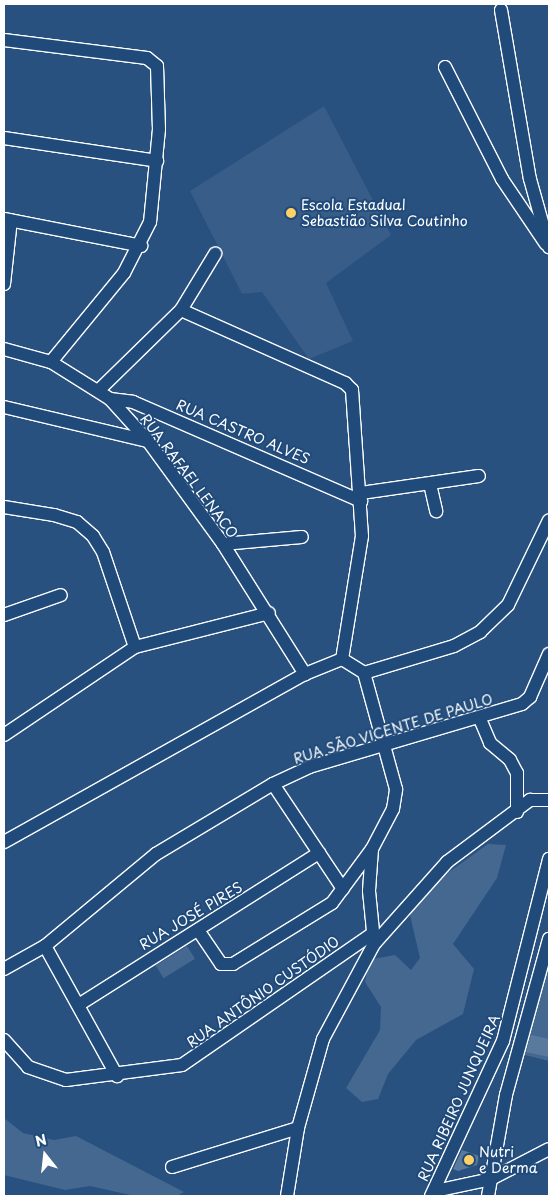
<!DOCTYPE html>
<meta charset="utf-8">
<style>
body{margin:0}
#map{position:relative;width:553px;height:1200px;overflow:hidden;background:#28517f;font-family:"Playpen Sans",sans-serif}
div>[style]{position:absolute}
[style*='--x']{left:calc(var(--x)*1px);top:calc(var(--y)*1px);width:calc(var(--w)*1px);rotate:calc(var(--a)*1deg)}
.built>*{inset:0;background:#375d88}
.green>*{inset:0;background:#446890;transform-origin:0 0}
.building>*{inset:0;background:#5a7a9d}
.roads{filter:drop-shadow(1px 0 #fff) drop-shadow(-1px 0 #fff) drop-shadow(0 1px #fff) drop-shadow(0 -1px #fff)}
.minor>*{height:12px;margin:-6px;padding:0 6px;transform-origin:6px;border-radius:6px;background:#1f4a7a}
.dots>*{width:14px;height:14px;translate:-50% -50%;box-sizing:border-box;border:2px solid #1f4a7a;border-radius:50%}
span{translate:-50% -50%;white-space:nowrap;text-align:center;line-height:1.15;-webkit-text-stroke:4px #1f4a7a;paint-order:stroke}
.poi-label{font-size:14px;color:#fff}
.left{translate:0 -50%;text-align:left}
.street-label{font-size:14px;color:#fff}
.frame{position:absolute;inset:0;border:5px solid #fff;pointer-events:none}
.north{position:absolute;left:20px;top:1130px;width:50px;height:50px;-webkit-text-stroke:4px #1f4a7a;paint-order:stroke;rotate:344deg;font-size:14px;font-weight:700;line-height:20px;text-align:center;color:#fff}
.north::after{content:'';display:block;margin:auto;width:18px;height:22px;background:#fff;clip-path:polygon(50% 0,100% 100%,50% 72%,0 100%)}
</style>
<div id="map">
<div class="built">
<i style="clip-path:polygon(324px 106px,391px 235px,326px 283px,353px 341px,309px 359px,262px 292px,242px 294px,190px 191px)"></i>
</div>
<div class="green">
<i style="clip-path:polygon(488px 844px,506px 845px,497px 878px,453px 944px,474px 969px,463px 1014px,416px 1040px,388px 1074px,378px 1099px,362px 1102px,346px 1088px,380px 1030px,381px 1007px,365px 982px,367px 970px,373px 959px,395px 955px,411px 970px,420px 958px,409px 911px,449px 872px)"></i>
<i style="left:187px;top:946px;width:15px;height:37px;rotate:58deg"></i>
<i style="clip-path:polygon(549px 953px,549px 1061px,521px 1054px)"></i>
<i style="clip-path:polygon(4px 1118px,23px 1133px,54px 1140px,76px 1136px,184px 1192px,177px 1196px,135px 1196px,90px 1186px,65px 1190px,4px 1175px)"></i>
</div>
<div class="building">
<i style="clip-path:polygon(531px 1035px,549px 1039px,549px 1057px,526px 1052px)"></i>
<i style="clip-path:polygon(462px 1150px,479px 1156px,477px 1165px,458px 1171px,453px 1169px)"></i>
</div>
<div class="roads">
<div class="minor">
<i style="--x:501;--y:10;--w:171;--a:80.3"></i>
<i style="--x:530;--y:179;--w:71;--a:74.4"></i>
<i style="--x:4;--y:40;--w:144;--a:7.2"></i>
<i style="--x:147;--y:58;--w:13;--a:39"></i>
<i style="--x:157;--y:66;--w:63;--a:88.2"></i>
<i style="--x:159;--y:129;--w:93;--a:95.5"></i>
<i style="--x:150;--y:222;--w:57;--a:117"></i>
<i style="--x:124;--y:273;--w:115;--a:129.4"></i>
<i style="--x:445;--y:67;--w:126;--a:63"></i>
<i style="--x:502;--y:179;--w:78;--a:55.9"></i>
<i style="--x:4;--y:138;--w:155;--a:8.5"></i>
<i style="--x:4;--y:219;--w:140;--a:11.1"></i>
<i style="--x:4;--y:284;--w:64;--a:-83.8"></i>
<i style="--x:181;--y:310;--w:180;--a:24"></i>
<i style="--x:345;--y:383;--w:10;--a:45"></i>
<i style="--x:352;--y:390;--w:146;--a:86.1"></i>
<i style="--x:362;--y:536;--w:125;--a:99.2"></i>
<i style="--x:4;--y:349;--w:49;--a:15.5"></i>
<i style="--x:51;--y:362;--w:70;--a:32.1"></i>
<i style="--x:110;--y:399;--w:57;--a:47.9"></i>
<i style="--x:148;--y:441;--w:127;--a:53.9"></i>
<i style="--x:223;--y:544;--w:154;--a:57.8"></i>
<i style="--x:100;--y:389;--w:113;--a:-44.3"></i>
<i style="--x:181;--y:310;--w:66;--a:-58.7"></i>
<i style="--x:110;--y:399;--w:23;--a:7"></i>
<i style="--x:133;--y:402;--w:249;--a:23.5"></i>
<i style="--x:4;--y:407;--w:148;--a:13.3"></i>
<i style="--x:430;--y:484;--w:28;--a:77"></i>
<i style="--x:361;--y:493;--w:119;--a:-8.2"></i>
<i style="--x:4;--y:507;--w:51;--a:9.1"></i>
<i style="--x:54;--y:515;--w:24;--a:17"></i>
<i style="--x:77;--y:522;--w:21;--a:41"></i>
<i style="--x:93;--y:536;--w:19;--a:58"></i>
<i style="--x:103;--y:552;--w:100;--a:71.4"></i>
<i style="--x:223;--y:544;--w:79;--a:-5.1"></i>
<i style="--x:4;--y:615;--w:60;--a:-19.3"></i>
<i style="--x:342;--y:659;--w:26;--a:32"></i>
<i style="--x:364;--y:673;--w:94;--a:-16.7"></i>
<i style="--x:454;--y:646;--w:30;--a:-28"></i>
<i style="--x:480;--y:632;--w:39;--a:-44"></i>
<i style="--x:508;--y:605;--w:94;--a:-64.2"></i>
<i style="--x:480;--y:719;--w:26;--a:67"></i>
<i style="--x:490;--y:743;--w:26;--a:40"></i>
<i style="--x:510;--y:760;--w:15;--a:62"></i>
<i style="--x:517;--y:773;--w:39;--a:90"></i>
<i style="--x:4;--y:735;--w:158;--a:-33.9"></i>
<i style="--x:135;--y:647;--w:138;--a:-14.2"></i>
<i style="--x:273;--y:784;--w:126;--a:56.3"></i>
<i style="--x:4;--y:842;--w:345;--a:-29.2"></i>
<i style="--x:305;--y:674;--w:40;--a:-22"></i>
<i style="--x:372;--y:849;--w:42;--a:94.1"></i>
<i style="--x:369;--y:891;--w:50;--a:84.3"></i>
<i style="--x:198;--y:930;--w:41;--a:55.9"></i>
<i style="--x:221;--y:964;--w:12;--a:0"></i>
<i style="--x:233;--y:964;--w:116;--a:-31.6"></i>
<i style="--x:332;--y:903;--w:67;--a:-53.5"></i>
<i style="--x:372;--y:849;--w:45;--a:-62.3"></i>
<i style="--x:393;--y:809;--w:20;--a:-81"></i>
<i style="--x:396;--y:789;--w:120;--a:-105.4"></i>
<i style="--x:45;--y:946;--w:149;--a:61"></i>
<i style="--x:4;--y:969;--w:47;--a:-29.3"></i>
<i style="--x:45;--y:946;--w:144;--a:-39.7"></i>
<i style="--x:156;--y:854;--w:136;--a:-30.9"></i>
<i style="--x:273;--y:784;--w:40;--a:-25"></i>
<i style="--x:309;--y:767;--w:222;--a:-16.5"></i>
<i style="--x:522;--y:704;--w:11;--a:-41"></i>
<i style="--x:530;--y:697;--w:47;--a:-66.2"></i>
<i style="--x:80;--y:1004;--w:283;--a:-32.3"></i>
<i style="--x:4;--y:1040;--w:36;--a:48"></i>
<i style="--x:28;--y:1067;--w:40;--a:18.9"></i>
<i style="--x:66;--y:1080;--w:117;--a:-7.4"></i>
<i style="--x:182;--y:1065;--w:231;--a:-34.6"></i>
<i style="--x:172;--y:1167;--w:132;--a:-17.2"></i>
<i style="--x:435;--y:1191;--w:57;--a:-12.1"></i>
<i style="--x:491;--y:1179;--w:65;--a:-27.3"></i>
<i style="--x:287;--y:1196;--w:69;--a:-80.8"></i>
<i style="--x:298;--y:1128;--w:92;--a:-74.3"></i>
<i style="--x:323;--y:1039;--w:108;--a:-61.8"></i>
<i style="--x:374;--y:944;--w:110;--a:-48.3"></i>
<i style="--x:447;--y:862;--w:104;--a:-36.8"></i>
<i style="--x:530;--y:800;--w:19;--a:0"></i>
<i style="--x:431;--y:1196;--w:171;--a:-65.1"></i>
<i style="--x:503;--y:1041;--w:188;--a:-75.8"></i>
<i style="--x:488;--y:1196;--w:103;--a:-79.9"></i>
<i style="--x:506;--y:1095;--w:162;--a:-74.6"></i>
</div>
</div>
<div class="dots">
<i style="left:291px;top:213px;background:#ffd166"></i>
<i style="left:469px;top:1160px;background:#ffd166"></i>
</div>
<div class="poi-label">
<span class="left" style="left:301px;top:213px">Escola Estadual<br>Sebastião Silva Coutinho</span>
<span class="left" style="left:479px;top:1160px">Nutri<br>e Derma</span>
</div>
<div class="street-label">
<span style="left:243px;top:432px;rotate:23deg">RUA CASTRO ALVES</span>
<span style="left:189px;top:476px;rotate:53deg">RUA RAFAEL LENACO</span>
<span style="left:393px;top:729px;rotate:-17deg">RUA SÃO VICENTE DE PAULO</span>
<span style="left:191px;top:916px;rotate:-31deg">RUA JOSÉ PIRES</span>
<span style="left:263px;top:992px;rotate:-35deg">RUA ANTÔNIO CUSTÓDIO</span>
<span style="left:459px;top:1098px;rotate:-66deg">RUA RIBEIRO JUNQUEIRA</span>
</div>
<div class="frame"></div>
<div class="north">N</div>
</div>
